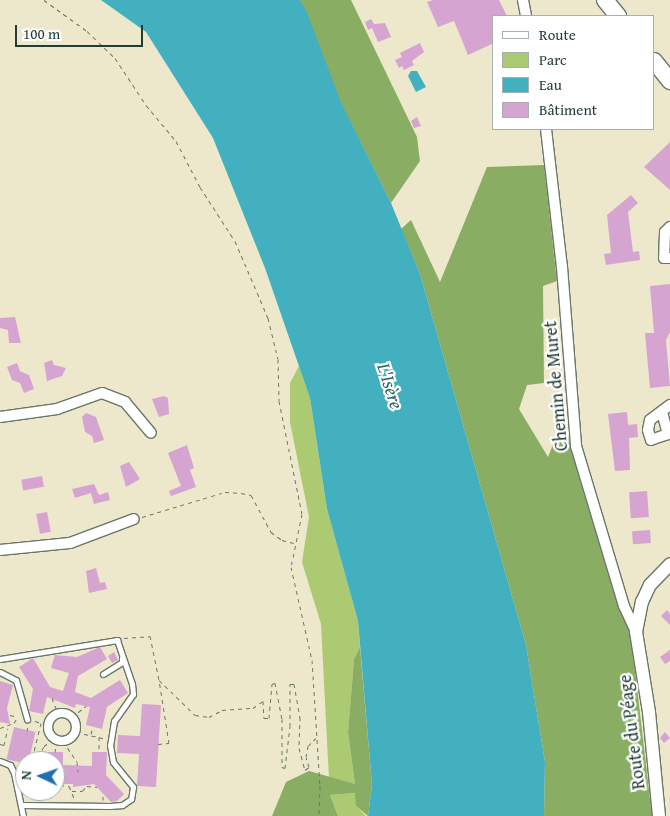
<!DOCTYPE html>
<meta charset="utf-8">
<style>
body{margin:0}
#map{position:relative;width:670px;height:816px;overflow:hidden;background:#ede7cb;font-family:"Gentium Book Plus",serif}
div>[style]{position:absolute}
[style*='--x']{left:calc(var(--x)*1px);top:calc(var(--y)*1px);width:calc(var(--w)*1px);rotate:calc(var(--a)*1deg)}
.green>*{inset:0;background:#acca71}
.forest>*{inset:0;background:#89ae63}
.water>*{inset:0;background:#43b0c0}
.building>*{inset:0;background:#d6a4d1;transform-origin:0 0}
.path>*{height:1px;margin-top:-0.5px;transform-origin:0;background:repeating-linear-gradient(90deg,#677869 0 4px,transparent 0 8px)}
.roads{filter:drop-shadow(1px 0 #677869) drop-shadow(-1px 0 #677869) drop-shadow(0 1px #677869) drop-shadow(0 -1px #677869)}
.service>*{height:5px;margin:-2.5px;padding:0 2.5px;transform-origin:2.5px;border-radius:2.5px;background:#fff}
.pedestrian>*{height:8px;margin:-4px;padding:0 4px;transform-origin:4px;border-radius:4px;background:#fff}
.pedestrian>.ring{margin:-4px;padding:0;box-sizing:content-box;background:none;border:8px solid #fff;border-radius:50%}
.minor>*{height:10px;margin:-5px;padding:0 5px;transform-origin:5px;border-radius:5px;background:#fff}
.tertiary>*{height:12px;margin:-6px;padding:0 6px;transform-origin:6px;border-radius:6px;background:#fff}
.primary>*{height:16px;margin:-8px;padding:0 8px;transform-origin:8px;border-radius:8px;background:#fff}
span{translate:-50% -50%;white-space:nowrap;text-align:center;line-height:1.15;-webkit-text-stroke:4.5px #fff;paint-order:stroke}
.street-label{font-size:18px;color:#1f3d34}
.water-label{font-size:19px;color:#2c6565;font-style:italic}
.legend{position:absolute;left:492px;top:15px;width:162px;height:115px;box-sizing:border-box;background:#fff;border:1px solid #a5b1ae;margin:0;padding:6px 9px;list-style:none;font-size:15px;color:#1f3d34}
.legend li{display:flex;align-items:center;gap:10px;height:25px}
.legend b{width:25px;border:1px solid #a5b1ae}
.north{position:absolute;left:15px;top:751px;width:50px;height:50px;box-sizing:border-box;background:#fff;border:1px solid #a5b1ae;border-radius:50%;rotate:273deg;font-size:14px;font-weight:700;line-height:20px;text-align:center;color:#1f3d34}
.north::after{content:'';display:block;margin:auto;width:18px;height:22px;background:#1f6fb2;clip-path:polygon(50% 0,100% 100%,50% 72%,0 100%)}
.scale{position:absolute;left:15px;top:25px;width:128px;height:22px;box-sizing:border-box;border:2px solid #1f3d34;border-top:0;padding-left:6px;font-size:15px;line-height:18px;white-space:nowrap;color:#1f3d34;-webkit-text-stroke:4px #fff;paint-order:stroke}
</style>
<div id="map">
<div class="green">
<i style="clip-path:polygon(299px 366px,310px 398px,327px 509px,358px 621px,360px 647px,354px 659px,348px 733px,355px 784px,329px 779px,321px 624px,302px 562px,309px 517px,290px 422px,290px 383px)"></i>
<i style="clip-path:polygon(356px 793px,356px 806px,366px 816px,338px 816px,330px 795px)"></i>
</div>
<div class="forest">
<i style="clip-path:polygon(300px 0,351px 0,417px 137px,420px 161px,391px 203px,341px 103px)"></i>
<i style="clip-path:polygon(544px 165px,557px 281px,543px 286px,544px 383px,527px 385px,519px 409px,548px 457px,563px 420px,631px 636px,652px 816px,544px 816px,545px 762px,526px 645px,420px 274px,401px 229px,411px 220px,440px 282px,487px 167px)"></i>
<i style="clip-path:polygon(360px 647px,372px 785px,368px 816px,356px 806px,355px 793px,330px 795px,338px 816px,272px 816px,286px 782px,309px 771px,355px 784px,348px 733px,354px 659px)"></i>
</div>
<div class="water">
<i style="clip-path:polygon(101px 0,300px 0,306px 10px,341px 102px,391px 203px,420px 274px,526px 645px,545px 762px,544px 816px,368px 816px,372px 785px,358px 621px,327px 509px,310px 398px,265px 268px,213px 138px,146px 32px)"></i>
<i style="clip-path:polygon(411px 71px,417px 71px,426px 87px,416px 92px,408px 76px)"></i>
</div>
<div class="building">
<i style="clip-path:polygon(433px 0,499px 0,507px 16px,494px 16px,494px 43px,468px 55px,454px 21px,438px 27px,427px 2px)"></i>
<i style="clip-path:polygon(371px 19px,374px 24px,385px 23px,391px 37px,378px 42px,372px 28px,368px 30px,365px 22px)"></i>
<i style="clip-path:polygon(420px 43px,424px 52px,412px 61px,414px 65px,404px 70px,402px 66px,399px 68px,395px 60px,402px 57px,400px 53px)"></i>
<i style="clip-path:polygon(417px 117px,421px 126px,414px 128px,411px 121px)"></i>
<i style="clip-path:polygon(670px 142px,670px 190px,644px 167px)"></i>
<i style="clip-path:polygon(631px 195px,638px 203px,628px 212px,633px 252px,639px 251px,640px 260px,606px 265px,604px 254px,611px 253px,607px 215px)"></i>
<i style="clip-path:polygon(670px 284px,670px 332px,666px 340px,670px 386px,650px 388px,645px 333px,654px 333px,650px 286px)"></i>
<i style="clip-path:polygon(15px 317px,21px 343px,9px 343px,8px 330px,0 328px,0 318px)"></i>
<i style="clip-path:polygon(52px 360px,54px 365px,66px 368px,62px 376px,47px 381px,44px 363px)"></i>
<i style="clip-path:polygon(17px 363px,20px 371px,29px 375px,34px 389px,24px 393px,20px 383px,12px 380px,7px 367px)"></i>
<i style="clip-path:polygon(164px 396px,168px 398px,169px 414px,159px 417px,152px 399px)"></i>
<i style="clip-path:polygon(627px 412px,628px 425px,637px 424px,638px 437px,629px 438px,630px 470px,615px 471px,608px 414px)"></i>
<i style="clip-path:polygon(86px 413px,96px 417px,104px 440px,94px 443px,92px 436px,85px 432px,82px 417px)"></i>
<i style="clip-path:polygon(187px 445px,194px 468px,190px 470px,196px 487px,171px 496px,169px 491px,181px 486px,168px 453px)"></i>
<i style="clip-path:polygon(129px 462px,140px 479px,126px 487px,120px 466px)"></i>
<i style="left:42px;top:476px;width:11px;height:21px;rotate:80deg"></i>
<i style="clip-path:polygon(94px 484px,99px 495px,108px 492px,110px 500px,94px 504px,91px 493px,75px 498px,72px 489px)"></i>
<i style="left:647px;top:491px;width:26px;height:18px;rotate:86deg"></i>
<i style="left:47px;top:512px;width:20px;height:11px;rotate:79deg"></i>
<i style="left:650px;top:530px;width:13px;height:18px;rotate:86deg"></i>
<i style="clip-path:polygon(96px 568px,100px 583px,105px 582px,107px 589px,89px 593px,86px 571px)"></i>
<i style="clip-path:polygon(667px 610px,670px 614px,670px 625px,661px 616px)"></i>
<i style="clip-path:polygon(100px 647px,107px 659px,78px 676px,75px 692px,91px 698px,120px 680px,128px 693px,107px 707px,102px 729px,86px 725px,90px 707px,76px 704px,75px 708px,47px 697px,43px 714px,29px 711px,33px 689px,19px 667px,33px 658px,50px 687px,63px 691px,69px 673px,51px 668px,55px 655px,77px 657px)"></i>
<i style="clip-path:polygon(670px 650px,670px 661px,665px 664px,660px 657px)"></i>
<i style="clip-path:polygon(114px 652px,118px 660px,112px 663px,108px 656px)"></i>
<i style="clip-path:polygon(0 681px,13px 685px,7px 708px,10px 724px,0 722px)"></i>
<i style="clip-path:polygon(142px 704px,161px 705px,156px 787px,137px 786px,139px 754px,117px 753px,118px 735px,140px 736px)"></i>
<i style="left:14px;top:727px;width:22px;height:33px;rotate:13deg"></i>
<i style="clip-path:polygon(665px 732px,670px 738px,664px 743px,660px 738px)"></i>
<i style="clip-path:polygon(48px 752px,63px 752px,63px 765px,92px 766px,92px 752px,107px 752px,106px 775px,124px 794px,117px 801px,111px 802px,94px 784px,73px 787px,73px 784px,60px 784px,55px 788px,55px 761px,48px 761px)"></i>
<i style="clip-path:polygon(28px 791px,52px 791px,42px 801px,37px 801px)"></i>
</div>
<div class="path">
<i style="--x:44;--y:0;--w:53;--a:35.8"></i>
<i style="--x:87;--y:31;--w:39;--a:44"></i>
<i style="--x:115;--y:58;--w:56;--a:56.6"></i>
<i style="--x:146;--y:105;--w:47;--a:50.2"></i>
<i style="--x:176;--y:141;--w:52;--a:62.4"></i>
<i style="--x:200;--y:187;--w:64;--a:57.1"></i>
<i style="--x:235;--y:241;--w:84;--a:66.8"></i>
<i style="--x:268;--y:318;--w:42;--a:76.3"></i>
<i style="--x:278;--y:359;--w:42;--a:88.6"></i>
<i style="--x:279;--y:401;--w:115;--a:78.5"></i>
<i style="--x:302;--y:514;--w:54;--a:101.7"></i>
<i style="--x:291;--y:567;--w:95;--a:77.3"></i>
<i style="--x:312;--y:660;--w:126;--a:86.4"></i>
<i style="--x:320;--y:786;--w:30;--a:92"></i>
<i style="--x:142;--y:517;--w:87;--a:-16.8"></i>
<i style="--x:225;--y:492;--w:16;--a:4"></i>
<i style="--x:241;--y:493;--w:10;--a:11"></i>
<i style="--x:251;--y:495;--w:42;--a:61.6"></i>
<i style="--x:271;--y:532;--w:14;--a:36"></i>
<i style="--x:282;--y:540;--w:12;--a:14"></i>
<i style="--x:124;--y:638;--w:26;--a:-4"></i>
<i style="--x:150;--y:636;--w:45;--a:78.4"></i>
<i style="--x:159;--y:680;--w:50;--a:44.2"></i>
<i style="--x:195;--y:715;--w:14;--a:8"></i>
<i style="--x:209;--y:717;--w:15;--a:-28"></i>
<i style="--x:222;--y:710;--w:31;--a:-4"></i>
<i style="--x:253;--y:708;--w:12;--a:-35"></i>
<i style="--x:263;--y:701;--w:17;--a:87"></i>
<i style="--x:264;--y:718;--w:5;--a:0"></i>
<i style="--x:269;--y:718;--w:34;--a:-85"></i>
<i style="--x:272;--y:684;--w:3;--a:-18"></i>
<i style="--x:275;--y:683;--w:37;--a:79"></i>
<i style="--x:282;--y:719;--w:48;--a:90"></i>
<i style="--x:282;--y:767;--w:3;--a:18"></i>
<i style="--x:285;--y:768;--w:42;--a:-83.2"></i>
<i style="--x:290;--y:726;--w:42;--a:-90"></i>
<i style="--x:290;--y:684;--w:4;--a:0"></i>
<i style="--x:294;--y:684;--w:34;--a:80"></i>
<i style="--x:300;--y:717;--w:31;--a:92"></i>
<i style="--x:299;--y:748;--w:23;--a:75"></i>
<i style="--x:305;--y:770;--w:5;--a:-37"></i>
<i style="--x:309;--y:767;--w:10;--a:-107"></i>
<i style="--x:306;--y:757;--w:11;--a:-80"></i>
<i style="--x:308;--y:746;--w:11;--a:-45"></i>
<i style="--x:52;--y:698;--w:17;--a:69"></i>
<i style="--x:64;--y:713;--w:7;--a:-74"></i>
<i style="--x:10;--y:715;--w:8;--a:14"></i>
<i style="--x:72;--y:717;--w:18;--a:-38"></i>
<i style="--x:35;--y:721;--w:14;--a:17"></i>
<i style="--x:41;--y:723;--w:33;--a:104"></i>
<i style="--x:33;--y:755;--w:5;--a:22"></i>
<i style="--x:38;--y:757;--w:13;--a:-61"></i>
<i style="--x:44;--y:746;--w:12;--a:-35"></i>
<i style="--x:0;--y:728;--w:15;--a:-20"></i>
<i style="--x:14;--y:723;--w:6;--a:-59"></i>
<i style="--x:27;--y:731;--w:5;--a:-79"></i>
<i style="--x:76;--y:732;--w:28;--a:13"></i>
<i style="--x:91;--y:734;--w:7;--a:-74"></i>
<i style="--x:99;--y:737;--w:15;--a:90"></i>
<i style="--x:63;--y:741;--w:25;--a:56"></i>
<i style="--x:77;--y:762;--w:10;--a:84"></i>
<i style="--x:0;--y:744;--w:4;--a:14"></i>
<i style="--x:4;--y:745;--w:17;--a:-77"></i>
<i style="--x:158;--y:744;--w:11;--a:-5"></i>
<i style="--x:169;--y:743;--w:64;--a:-99"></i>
<i style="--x:55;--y:752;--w:12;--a:-81"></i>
<i style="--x:55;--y:790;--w:7;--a:-45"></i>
<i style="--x:60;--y:785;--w:9;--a:6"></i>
<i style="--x:69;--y:786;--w:13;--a:67"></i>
<i style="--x:72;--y:791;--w:10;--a:0"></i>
<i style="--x:82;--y:791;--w:7;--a:-45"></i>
<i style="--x:87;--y:786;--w:10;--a:6"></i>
<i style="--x:52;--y:797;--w:6;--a:-72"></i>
<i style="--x:103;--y:800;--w:7;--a:-90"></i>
</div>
<div class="roads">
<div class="service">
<i style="--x:0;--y:659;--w:119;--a:-9.2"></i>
<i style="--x:117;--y:640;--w:46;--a:71.2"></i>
<i style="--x:132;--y:684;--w:10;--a:84"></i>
<i style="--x:133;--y:694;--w:33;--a:125"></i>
<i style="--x:114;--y:721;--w:24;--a:99"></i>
<i style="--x:110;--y:745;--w:17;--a:80"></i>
<i style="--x:113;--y:762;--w:32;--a:51"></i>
<i style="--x:133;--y:787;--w:12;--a:99"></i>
<i style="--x:131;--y:799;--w:11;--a:146"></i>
<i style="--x:122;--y:805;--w:12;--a:175"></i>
<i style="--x:110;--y:806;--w:89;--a:-179.4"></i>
<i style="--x:0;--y:672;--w:18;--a:27"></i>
<i style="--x:16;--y:680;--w:41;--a:74.2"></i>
<i style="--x:103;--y:674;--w:22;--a:-32"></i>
<i style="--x:122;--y:662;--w:4;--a:-90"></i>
<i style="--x:0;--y:761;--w:11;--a:22"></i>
<i style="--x:10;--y:765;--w:9;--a:63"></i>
<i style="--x:14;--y:773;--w:44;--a:78.2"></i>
</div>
<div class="pedestrian">
<i class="ring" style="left:48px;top:713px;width:20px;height:20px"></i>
</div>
<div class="minor">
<i style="--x:523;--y:0;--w:16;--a:79"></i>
<i style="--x:546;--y:129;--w:139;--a:83.4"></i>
<i style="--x:562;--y:267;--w:180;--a:85.5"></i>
<i style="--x:576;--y:446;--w:167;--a:73.3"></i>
<i style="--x:624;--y:606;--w:29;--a:65"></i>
<i style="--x:670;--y:227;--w:7;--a:135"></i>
<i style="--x:665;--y:232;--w:26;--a:92"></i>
<i style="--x:664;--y:258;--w:6;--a:0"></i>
<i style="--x:662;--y:412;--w:23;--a:75"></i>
<i style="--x:668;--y:434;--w:18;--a:161"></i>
<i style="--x:651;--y:440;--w:10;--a:-107"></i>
<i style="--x:648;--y:430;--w:10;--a:-79"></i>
<i style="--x:650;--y:420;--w:25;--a:-37"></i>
<i style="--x:0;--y:417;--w:58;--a:-8"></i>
<i style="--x:57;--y:409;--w:48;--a:-19.6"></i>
<i style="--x:102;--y:393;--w:25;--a:21"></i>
<i style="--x:125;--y:402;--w:40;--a:50"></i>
<i style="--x:0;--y:550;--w:70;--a:-5.7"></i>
<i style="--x:70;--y:543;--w:68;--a:-20.6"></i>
</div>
<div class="tertiary">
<i style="--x:659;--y:816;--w:104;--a:-95.5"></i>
<i style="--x:649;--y:712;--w:81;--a:-99.2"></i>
<i style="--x:636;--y:632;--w:31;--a:-79"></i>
<i style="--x:642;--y:602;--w:19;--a:-65"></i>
<i style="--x:650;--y:585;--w:29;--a:-46"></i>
</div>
<div class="primary">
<i style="--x:605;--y:0;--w:21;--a:51"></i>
<i style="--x:654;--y:61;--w:26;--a:51"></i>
</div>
</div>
<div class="street-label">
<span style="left:556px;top:386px;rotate:-95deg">Chemin de Muret</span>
<span style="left:632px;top:732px;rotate:-97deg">Route du Péage</span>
</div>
<div class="water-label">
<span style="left:390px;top:386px;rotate:72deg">L'Isère</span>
</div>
<ul class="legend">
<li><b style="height:6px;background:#fff"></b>Route</li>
<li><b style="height:14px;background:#acca71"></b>Parc</li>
<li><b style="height:14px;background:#43b0c0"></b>Eau</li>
<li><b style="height:14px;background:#d6a4d1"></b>Bâtiment</li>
</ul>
<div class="north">N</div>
<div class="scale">100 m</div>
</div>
